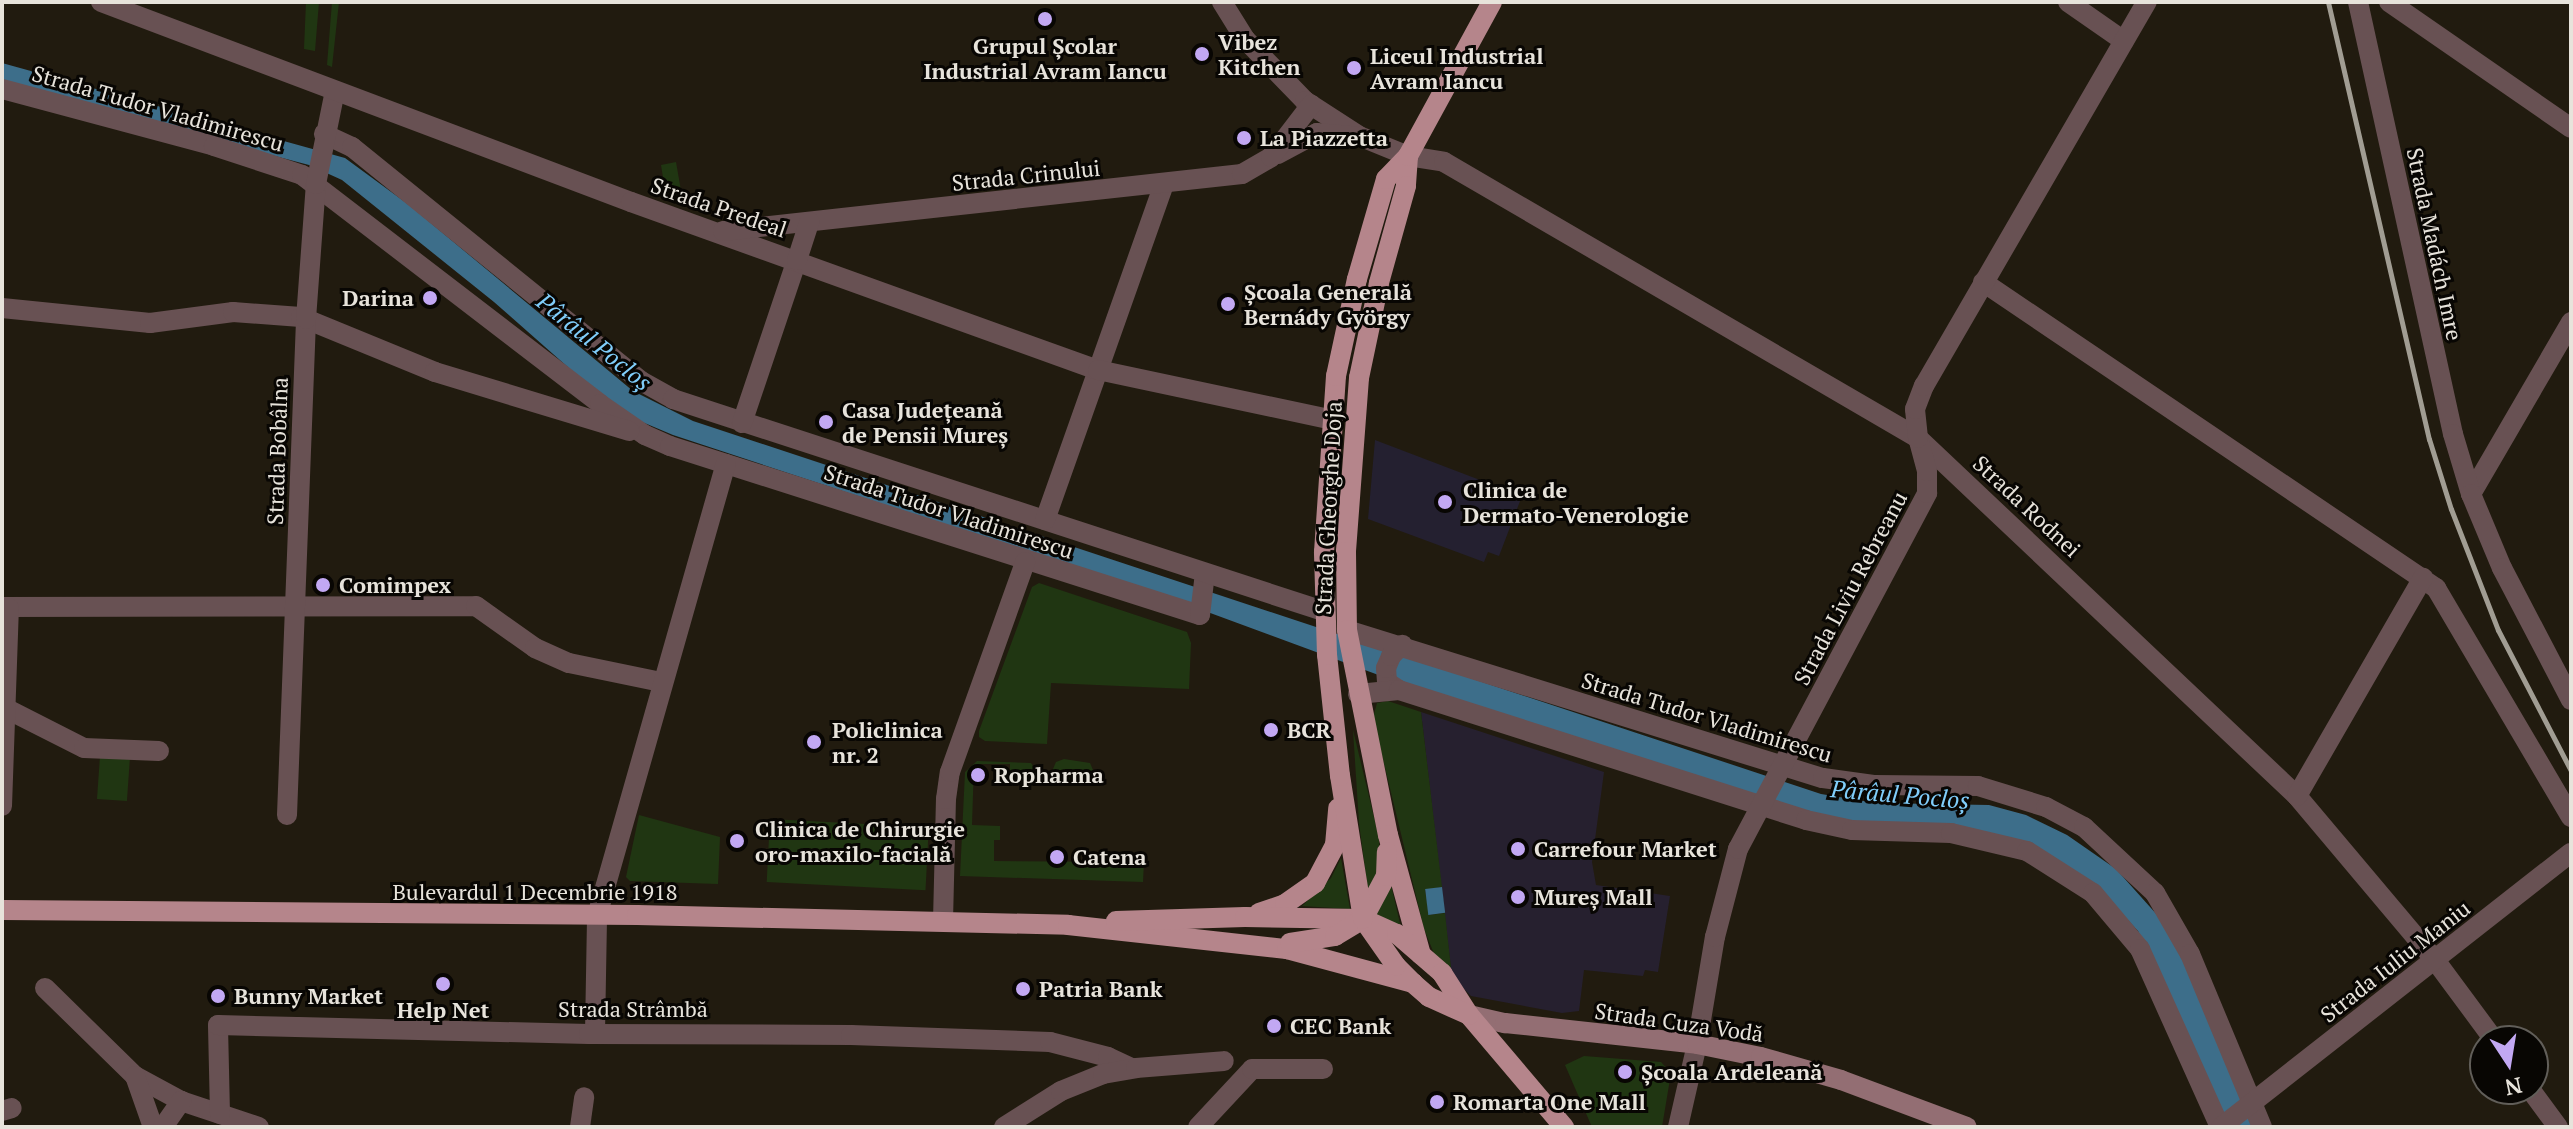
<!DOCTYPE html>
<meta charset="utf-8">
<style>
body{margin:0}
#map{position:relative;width:2573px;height:1129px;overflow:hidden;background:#211b0f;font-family:"PT Serif",serif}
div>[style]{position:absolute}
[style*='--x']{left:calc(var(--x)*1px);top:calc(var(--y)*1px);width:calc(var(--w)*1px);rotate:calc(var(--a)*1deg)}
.commercial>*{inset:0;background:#26202f}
.medical>*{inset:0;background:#242030}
.green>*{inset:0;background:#203612;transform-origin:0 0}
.water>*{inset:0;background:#3d6e8a;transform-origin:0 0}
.minor>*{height:20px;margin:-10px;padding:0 10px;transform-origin:10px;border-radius:10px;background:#685153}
.tertiary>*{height:20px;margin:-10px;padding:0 10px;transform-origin:10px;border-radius:10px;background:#685153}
.secondary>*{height:20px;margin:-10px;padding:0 10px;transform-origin:10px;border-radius:10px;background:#936e73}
.primary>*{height:20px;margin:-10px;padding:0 10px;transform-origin:10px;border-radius:10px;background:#b5858b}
.rail>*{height:5px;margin:-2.5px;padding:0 2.5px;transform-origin:2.5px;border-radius:2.5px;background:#a19d93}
.dots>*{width:22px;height:22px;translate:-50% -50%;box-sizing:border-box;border:4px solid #080603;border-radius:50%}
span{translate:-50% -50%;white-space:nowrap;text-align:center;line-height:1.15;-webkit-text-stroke:6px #080603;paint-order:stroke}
.poi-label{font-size:22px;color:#e7e3db;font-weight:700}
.left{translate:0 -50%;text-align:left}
.right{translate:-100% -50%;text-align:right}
.street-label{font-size:22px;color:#e7e3db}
.water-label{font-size:24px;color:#80cdfa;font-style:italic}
.frame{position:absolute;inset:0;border:4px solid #e7e3db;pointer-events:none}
.north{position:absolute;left:2469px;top:1025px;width:80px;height:80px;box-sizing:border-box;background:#080603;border:2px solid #615e59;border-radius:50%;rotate:168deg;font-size:22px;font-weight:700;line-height:32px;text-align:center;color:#e7e3db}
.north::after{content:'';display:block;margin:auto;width:28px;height:36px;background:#c2a8f3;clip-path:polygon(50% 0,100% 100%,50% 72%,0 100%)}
</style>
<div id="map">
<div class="commercial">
<i style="clip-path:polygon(1421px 712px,1604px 772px,1592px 862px,1596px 885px,1670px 896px,1658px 972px,1645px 970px,1643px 976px,1584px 970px,1579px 1011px,1562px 1013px,1471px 996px,1452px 977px)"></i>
</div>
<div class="medical">
<i style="clip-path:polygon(1375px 440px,1522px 496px,1499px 556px,1488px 552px,1484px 562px,1368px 519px)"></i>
</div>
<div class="green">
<i style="clip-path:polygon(306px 2px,319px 2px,315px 51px,304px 49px)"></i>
<i style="clip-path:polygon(332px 2px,339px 2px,332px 67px,327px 65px)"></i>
<i style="clip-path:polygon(676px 162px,683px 202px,666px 196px,661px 165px)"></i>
<i style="clip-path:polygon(1039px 583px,1187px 632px,1191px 643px,1189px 689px,1051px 683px,1047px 744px,985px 741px,979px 737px,979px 731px,1032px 587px)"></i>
<i style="clip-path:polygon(1388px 701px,1421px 712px,1442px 887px,1425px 890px,1429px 915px,1445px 913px,1452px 977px,1435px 956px,1424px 929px,1373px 718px,1377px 703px)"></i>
<i style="clip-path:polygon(1353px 730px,1379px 838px,1380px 871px,1369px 898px,1359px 823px)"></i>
<i style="left:100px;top:756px;width:30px;height:43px;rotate:4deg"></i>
<i style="clip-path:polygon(1064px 759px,1090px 763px,1093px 770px,1089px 778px,1063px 780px,1056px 776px,1053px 769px,1056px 762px)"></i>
<i style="clip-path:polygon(977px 761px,1031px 763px,1034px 767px,1030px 782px,1010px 780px,1010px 764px,974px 764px,972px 825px,1000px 826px,1000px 840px,994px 840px,994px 861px,1144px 862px,1143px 882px,960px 876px,965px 772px)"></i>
<i style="clip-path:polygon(639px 815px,720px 837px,718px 884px,630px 881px,626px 877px)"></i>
<i style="left:770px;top:819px;width:159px;height:63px;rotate:3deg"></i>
<i style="clip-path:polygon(1341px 858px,1350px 909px,1302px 906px,1331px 878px)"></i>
<i style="clip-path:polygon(1391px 885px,1402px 932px,1372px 916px)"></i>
<i style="clip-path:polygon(1584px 1056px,1661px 1062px,1671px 1073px,1662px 1127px,1592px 1127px,1565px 1065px)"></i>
</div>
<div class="water">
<i style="clip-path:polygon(2px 63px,345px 158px,409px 205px,633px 391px,693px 421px,1821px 794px,1876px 803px,1989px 805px,2026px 815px,2067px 835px,2116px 869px,2159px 917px,2178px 948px,2257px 1127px,2230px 1127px,2138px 931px,2098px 888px,2050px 855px,1838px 824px,1411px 687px,1194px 607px,673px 435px,635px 419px,604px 399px,494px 302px,342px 180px,309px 165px,2px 84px)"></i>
<i style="left:1442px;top:887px;width:26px;height:17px;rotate:83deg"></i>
</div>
<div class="minor">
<i style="--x:2068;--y:2;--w:68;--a:34.9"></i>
<i style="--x:2389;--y:2;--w:221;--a:34.7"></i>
<i style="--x:2;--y:89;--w:220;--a:15"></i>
<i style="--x:214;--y:146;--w:93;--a:18.2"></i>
<i style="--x:302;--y:175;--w:376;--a:37.5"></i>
<i style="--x:600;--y:404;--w:55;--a:34.6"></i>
<i style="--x:645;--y:435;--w:27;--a:24"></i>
<i style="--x:670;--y:446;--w:556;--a:17.69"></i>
<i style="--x:1200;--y:615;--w:42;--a:-83.2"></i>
<i style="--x:324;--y:134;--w:31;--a:25"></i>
<i style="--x:352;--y:147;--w:372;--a:39"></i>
<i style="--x:641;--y:381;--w:37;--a:29"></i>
<i style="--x:673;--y:399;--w:684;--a:18.06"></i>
<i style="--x:1408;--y:156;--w:36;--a:9"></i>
<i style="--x:1444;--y:162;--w:548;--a:30.21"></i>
<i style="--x:1918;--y:438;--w:521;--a:43.37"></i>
<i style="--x:2297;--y:796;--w:214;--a:49.9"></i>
<i style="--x:2435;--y:960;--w:101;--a:53.5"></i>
<i style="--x:1983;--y:282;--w:547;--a:34.04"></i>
<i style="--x:2436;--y:588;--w:266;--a:59.5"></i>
<i style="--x:2;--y:308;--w:149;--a:5.8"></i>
<i style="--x:150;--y:323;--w:84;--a:-7.5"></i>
<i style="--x:233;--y:312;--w:68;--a:4.2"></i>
<i style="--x:301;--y:317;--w:145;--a:22.3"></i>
<i style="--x:435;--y:372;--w:203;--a:16.9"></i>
<i style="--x:742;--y:423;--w:172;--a:-71.4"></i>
<i style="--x:2471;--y:494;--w:199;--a:-59.8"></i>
<i style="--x:1045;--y:520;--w:356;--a:-70.5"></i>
<i style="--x:2;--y:607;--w:474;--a:-0.1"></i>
<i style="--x:476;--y:606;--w:72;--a:35.4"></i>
<i style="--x:535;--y:648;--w:37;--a:24"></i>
<i style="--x:569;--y:663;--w:94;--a:11.7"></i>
<i style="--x:1347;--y:630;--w:498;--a:17.3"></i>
<i style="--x:1823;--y:778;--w:51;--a:7.8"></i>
<i style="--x:1874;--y:785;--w:104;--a:0.6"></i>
<i style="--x:1978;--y:786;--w:71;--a:17.2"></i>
<i style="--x:2046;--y:807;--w:43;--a:27.8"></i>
<i style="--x:2084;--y:827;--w:97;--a:42.9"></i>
<i style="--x:2155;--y:893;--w:70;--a:60.2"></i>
<i style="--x:2190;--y:954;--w:187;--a:67.4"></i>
<i style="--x:1399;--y:690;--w:14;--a:-146"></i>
<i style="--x:1387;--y:682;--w:14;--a:-94"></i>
<i style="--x:1386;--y:668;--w:13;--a:-67"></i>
<i style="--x:1391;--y:656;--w:16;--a:-45"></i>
<i style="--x:1358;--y:694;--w:41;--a:-5.6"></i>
<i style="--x:1399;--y:690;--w:427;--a:17.7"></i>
<i style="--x:1806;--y:820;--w:47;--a:12.3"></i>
<i style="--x:1852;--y:830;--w:99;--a:1.7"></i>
<i style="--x:1951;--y:833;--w:78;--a:13.3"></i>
<i style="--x:2027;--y:851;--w:78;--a:32.5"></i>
<i style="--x:2093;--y:893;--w:73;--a:50"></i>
<i style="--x:2140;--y:949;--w:195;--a:65.8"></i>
<i style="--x:2;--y:710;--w:5;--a:-11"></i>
<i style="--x:7;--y:709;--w:86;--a:26.9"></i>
<i style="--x:84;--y:748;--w:75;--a:2.3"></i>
<i style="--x:2297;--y:796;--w:252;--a:-60"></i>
<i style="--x:2;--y:806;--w:198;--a:-88"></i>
<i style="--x:287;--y:815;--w:496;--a:-87.8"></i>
<i style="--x:306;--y:319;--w:135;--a:-85.8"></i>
<i style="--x:316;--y:184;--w:95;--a:-78.5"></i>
<i style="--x:943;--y:921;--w:122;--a:-88.6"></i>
<i style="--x:946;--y:799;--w:27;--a:-82"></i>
<i style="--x:950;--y:772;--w:223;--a:-70.3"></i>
<i style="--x:45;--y:988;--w:126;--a:44.4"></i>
<i style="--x:135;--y:1076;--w:52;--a:28.5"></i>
<i style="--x:181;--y:1101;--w:82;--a:18.4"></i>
<i style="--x:595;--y:1033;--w:117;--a:-89"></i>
<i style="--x:597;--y:916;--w:470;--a:-74.1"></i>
<i style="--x:135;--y:1076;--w:54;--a:70.6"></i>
<i style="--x:2530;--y:1089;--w:47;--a:53.6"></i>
<i style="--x:2;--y:1111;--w:10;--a:-17"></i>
<i style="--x:220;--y:1114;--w:89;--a:-91.3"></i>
<i style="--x:218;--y:1025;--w:371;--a:1.4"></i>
<i style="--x:589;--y:1034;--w:262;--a:0.2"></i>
<i style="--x:851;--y:1035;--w:199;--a:2"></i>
<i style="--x:1050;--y:1042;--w:60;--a:14.5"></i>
<i style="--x:1108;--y:1057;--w:26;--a:25"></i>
<i style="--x:163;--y:1127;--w:32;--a:-55"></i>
<i style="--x:580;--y:1127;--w:30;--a:-82"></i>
<i style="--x:1004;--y:1127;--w:67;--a:-32.3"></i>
<i style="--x:1061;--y:1091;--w:45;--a:-22"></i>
<i style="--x:1103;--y:1074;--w:34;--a:-10"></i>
<i style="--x:1136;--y:1068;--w:88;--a:-4.5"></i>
<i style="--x:1198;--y:1127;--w:79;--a:-47"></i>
<i style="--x:1252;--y:1069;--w:71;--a:0"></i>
</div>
<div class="tertiary">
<i style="--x:101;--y:2;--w:566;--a:20.67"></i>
<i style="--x:631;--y:202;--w:496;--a:19.8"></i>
<i style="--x:1098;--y:370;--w:240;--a:12"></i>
<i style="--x:1222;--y:2;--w:44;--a:58.1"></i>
<i style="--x:1245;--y:39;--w:86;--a:45.9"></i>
<i style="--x:1305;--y:101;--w:64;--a:32.9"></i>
<i style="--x:1359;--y:136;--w:53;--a:22.2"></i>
<i style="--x:2358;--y:2;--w:442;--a:77.6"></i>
<i style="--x:2453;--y:434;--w:63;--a:73.3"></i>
<i style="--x:2471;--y:494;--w:80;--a:67.3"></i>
<i style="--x:2502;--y:568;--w:149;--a:62.4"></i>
<i style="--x:1278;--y:154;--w:44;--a:-28.3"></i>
<i style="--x:1317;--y:133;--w:36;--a:5"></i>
<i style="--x:723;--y:231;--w:522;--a:-6.27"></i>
<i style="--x:1242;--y:174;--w:34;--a:-30"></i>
<i style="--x:1271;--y:157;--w:66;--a:-52.4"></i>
<i style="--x:797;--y:260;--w:40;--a:-72"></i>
<i style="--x:1678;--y:1127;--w:85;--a:-77.1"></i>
<i style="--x:1697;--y:1044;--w:109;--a:-80.5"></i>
<i style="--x:1715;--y:937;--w:91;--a:-75.4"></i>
<i style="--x:1738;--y:849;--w:403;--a:-62"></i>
<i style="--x:1927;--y:493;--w:22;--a:-90"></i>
<i style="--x:1927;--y:471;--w:34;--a:-105"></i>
<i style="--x:1918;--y:438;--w:29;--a:-96"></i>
<i style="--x:1915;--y:409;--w:25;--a:-69"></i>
<i style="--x:1924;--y:386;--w:444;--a:-59.9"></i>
<i style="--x:2221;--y:1127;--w:444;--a:-38.1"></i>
</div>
<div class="secondary">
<i style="--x:1469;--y:1015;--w:37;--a:13"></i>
<i style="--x:1505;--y:1023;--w:193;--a:6.2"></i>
<i style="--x:1697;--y:1044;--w:65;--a:11.5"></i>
<i style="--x:1761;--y:1057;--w:83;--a:16"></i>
<i style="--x:1841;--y:1080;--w:134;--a:20.5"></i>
</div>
<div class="primary">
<i style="--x:1408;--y:156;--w:30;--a:94"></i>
<i style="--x:1406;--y:186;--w:101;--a:105.6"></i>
<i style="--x:1379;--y:283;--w:97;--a:101.9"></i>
<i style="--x:1359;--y:378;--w:174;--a:94.3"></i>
<i style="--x:1346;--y:552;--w:78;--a:89.3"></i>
<i style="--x:1347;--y:630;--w:209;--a:78.7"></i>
<i style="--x:1388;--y:835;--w:124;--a:74.6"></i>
<i style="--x:2;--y:910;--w:635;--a:0.45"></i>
<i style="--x:637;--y:915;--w:431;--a:1.3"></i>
<i style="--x:1068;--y:925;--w:220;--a:6.3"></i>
<i style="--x:1287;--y:949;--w:131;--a:15.1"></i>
<i style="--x:1259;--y:913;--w:28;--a:-19"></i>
<i style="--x:1285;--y:904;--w:37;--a:-35"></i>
<i style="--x:1315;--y:883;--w:43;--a:-62.2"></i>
<i style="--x:1335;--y:845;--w:37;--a:-85"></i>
<i style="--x:1116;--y:921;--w:129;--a:-1.8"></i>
<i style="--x:1245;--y:917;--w:118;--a:1"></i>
<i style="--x:1363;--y:919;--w:37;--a:24"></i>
<i style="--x:1397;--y:934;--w:60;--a:40.9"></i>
<i style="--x:1442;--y:973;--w:50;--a:57.3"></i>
<i style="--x:1469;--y:1015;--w:147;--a:49.7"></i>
<i style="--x:1290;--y:943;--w:46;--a:-8.8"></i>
<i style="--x:1335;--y:936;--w:33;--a:-31"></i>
<i style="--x:1363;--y:919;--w:49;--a:-61.9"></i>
<i style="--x:1386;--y:876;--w:24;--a:-88"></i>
<i style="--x:1469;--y:1015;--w:44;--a:-155.8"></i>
<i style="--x:1429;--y:997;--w:21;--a:-139"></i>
<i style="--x:1413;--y:983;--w:24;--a:-135"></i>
<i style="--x:1396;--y:966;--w:57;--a:-125.1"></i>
<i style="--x:1363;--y:919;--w:145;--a:-99.1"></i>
<i style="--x:1340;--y:776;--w:122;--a:-96.1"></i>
<i style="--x:1327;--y:655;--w:103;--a:-91.7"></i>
<i style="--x:1324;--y:552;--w:176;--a:-86.1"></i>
<i style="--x:1336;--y:376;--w:99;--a:-77.8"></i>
<i style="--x:1357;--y:279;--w:104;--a:-73.8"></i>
<i style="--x:1386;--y:179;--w:32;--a:-46"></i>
<i style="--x:1408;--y:156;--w:175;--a:-61.4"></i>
</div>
<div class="rail">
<i style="--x:2328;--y:2;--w:449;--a:77"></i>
<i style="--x:2429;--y:439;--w:73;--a:72.6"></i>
<i style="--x:2451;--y:509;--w:130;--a:68.8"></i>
<i style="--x:2498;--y:630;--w:159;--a:62.6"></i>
</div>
<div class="dots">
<i style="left:1045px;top:19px;background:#c2a8f3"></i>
<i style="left:1202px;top:54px;background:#c2a8f3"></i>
<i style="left:1354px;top:68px;background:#c2a8f3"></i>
<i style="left:1244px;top:138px;background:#c2a8f3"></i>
<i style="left:430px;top:298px;background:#c2a8f3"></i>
<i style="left:1228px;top:304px;background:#c2a8f3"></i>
<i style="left:826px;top:422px;background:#c2a8f3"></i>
<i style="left:1445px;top:502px;background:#c2a8f3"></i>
<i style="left:323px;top:585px;background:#c2a8f3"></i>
<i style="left:1271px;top:730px;background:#c2a8f3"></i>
<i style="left:814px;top:742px;background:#c2a8f3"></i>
<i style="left:978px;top:775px;background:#c2a8f3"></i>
<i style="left:737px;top:841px;background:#c2a8f3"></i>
<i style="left:1518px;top:849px;background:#c2a8f3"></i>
<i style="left:1057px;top:857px;background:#c2a8f3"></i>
<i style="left:1518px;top:897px;background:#c2a8f3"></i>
<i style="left:443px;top:984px;background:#c2a8f3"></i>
<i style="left:1023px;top:989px;background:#c2a8f3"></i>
<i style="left:218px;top:996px;background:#c2a8f3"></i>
<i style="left:1274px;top:1026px;background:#c2a8f3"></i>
<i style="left:1625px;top:1072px;background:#c2a8f3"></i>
<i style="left:1437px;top:1102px;background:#c2a8f3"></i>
</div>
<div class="poi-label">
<span class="left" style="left:1218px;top:54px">Vibez<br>Kitchen</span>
<span style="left:1045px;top:58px">Grupul Școlar<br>Industrial Avram Iancu</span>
<span class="left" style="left:1370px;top:68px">Liceul Industrial<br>Avram Iancu</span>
<span class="left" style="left:1260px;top:138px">La Piazzetta</span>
<span class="left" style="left:1244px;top:304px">Școala Generală<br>Bernády György</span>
<span class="right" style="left:414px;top:298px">Darina</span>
<span class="left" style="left:842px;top:422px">Casa Județeană<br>de Pensii Mureș</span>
<span class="left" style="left:1463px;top:502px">Clinica de<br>Dermato-Venerologie</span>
<span class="left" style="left:339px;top:585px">Comimpex</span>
<span class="left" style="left:832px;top:742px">Policlinica<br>nr. 2</span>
<span class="left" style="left:1287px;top:730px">BCR</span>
<span class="left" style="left:994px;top:775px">Ropharma</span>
<span class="left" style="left:755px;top:841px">Clinica de Chirurgie<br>oro-maxilo-facială</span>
<span class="left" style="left:1534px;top:849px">Carrefour Market</span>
<span class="left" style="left:1073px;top:857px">Catena</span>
<span class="left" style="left:1534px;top:897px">Mureș Mall</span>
<span class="left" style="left:1039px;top:989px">Patria Bank</span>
<span class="left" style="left:234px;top:996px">Bunny Market</span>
<span style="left:443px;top:1010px">Help Net</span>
<span class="left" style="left:1290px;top:1026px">CEC Bank</span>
<span class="left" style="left:1641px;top:1072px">Școala Ardeleană</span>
<span class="left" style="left:1453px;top:1102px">Romarta One Mall</span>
</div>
<div class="street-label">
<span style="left:158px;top:108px;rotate:16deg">Strada Tudor Vladimirescu</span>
<span style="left:1026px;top:175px;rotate:-6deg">Strada Crinului</span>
<span style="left:719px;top:207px;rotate:19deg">Strada Predeal</span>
<span style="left:2435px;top:244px;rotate:78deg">Strada Madách Imre</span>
<span style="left:277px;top:451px;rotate:-88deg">Strada Bobâlna</span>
<span style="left:2027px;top:506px;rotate:43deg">Strada Rodnei</span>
<span style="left:1328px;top:508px;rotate:-87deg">Strada Gheorghe Doja</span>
<span style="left:949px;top:511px;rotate:18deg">Strada Tudor Vladimirescu</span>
<span style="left:1850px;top:588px;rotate:-62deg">Strada Liviu Rebreanu</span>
<span style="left:1707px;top:717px;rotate:17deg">Strada Tudor Vladimirescu</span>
<span style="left:535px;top:892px">Bulevardul 1 Decembrie 1918</span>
<span style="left:2395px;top:961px;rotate:-38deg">Strada Iuliu Maniu</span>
<span style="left:633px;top:1009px">Strada Strâmbă</span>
<span style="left:1679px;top:1022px;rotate:8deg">Strada Cuza Vodă</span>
</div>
<div class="water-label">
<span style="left:594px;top:342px;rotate:39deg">Pârâul Pocloș</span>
<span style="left:1900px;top:795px;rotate:5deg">Pârâul Pocloș</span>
</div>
<div class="frame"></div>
<div class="north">N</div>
</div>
